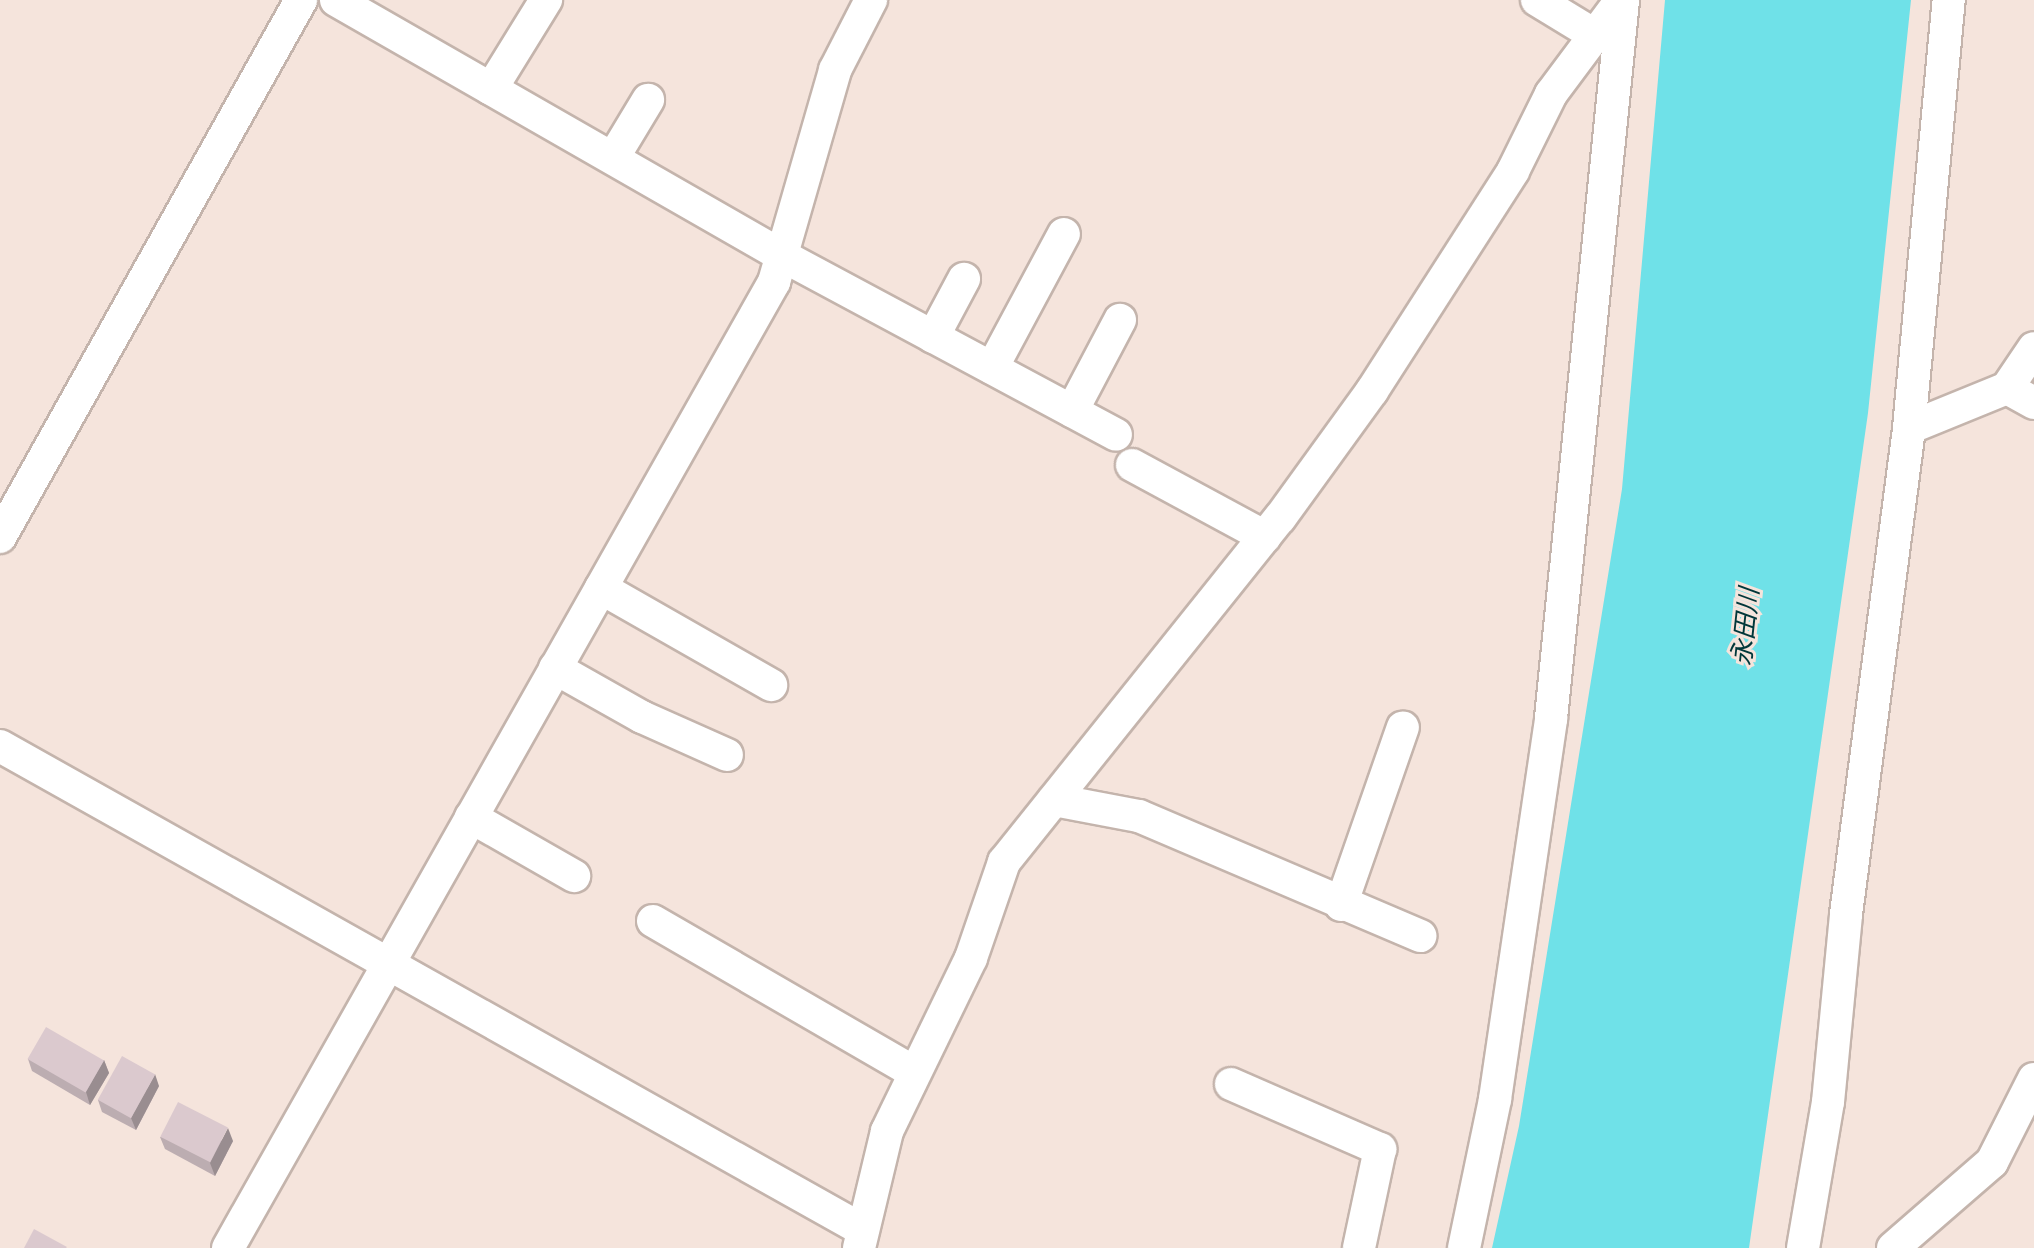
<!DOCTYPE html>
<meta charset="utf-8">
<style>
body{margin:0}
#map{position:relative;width:2034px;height:1248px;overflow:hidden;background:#f5e4dc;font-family:Overpass,"Noto Sans JP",sans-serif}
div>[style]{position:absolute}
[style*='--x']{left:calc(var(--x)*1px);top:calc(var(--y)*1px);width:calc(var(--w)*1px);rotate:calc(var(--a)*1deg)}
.water>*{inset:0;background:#6fe1e8}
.roads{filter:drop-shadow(2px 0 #c4b4ac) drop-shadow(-2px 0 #c4b4ac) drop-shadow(0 2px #c4b4ac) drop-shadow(0 -2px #c4b4ac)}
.minor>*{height:32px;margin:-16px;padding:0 16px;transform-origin:16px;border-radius:16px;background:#fff}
.wall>*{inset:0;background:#bcadb1}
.shaded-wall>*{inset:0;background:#998d90}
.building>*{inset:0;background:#dbc9ce;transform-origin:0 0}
span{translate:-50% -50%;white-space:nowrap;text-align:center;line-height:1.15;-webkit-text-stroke:6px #f5e4dc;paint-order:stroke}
.water-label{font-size:26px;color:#00373a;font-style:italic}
</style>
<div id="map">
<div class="water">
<i style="clip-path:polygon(1665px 0,1911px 0,1868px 413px,1749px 1248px,1492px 1248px,1519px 1126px,1622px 489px)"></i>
</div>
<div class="roads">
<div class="minor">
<i style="--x:336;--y:0;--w:513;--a:29.81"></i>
<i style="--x:781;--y:255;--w:380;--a:28.2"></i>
<i style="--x:1537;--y:0;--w:66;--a:31.3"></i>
<i style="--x:491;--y:89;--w:105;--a:-58.3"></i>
<i style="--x:613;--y:158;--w:68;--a:-58.9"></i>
<i style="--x:933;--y:337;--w:66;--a:-61.9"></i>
<i style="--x:992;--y:368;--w:152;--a:-61.8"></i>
<i style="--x:2007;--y:388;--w:31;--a:29"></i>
<i style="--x:1072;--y:411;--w:103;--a:-62.2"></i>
<i style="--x:1909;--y:428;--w:106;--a:-22.2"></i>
<i style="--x:2007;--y:388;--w:48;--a:-56"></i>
<i style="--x:1132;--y:465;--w:151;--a:28.4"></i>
<i style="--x:0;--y:537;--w:616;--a:-60.73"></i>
<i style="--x:601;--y:588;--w:196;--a:29.7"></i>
<i style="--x:555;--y:668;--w:100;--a:29.4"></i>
<i style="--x:642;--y:717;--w:93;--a:24.1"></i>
<i style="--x:0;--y:746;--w:989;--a:29.29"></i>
<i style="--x:1054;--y:800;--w:86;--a:10.7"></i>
<i style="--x:1139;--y:816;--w:306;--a:23.1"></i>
<i style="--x:471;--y:817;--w:119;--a:29.8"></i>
<i style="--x:1341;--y:905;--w:188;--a:-70.8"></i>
<i style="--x:653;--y:921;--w:301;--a:30.1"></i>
<i style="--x:1231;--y:1084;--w:163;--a:23.6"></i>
<i style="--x:1380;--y:1149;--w:101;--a:102"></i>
<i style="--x:228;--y:1248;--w:1110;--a:-60.52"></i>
<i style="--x:774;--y:282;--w:221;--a:-73.9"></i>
<i style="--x:835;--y:70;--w:79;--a:-62.8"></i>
<i style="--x:859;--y:1248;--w:120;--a:-76.5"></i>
<i style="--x:887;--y:1131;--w:192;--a:-64.1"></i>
<i style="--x:971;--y:958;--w:102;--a:-71"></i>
<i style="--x:1004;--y:862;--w:441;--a:-51.3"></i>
<i style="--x:1280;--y:518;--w:157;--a:-54.1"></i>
<i style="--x:1372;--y:391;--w:261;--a:-57.3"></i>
<i style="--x:1513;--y:171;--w:86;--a:-63.7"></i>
<i style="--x:1551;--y:94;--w:117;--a:-53.3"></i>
<i style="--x:1464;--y:1248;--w:152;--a:-78.2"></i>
<i style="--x:1495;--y:1099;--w:385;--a:-81.6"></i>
<i style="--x:1551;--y:718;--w:722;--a:-84.27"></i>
<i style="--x:1803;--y:1248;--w:148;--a:-80.3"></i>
<i style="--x:1828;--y:1102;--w:189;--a:-84.5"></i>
<i style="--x:1846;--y:914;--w:490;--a:-82.6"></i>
<i style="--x:1909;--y:428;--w:430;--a:-84.7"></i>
<i style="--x:1893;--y:1248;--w:131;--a:-41"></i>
<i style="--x:1992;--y:1162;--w:93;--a:-63.2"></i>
</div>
</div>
<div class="wall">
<i style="clip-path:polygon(28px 1059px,104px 1060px,109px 1073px,90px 1105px,32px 1071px)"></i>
<i style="clip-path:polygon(159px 1086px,136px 1130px,102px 1112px,98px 1100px)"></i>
<i style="clip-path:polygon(160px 1137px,233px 1141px,215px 1176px,165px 1149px)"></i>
</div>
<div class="shaded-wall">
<i style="clip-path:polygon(104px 1060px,109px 1073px,90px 1105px,86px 1092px)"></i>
<i style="clip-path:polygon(155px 1074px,159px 1086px,136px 1130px,131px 1118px)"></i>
<i style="clip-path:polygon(228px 1128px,233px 1141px,215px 1176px,210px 1163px)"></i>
</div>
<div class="building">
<i style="left:46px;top:1027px;width:67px;height:37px;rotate:30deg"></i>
<i style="left:122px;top:1056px;width:38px;height:50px;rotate:29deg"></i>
<i style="left:178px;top:1102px;width:56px;height:39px;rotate:27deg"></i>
<i style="clip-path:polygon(34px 1229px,67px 1247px,66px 1248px,24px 1248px)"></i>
</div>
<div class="water-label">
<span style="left:1748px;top:627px;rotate:-84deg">永田川</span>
</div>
</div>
